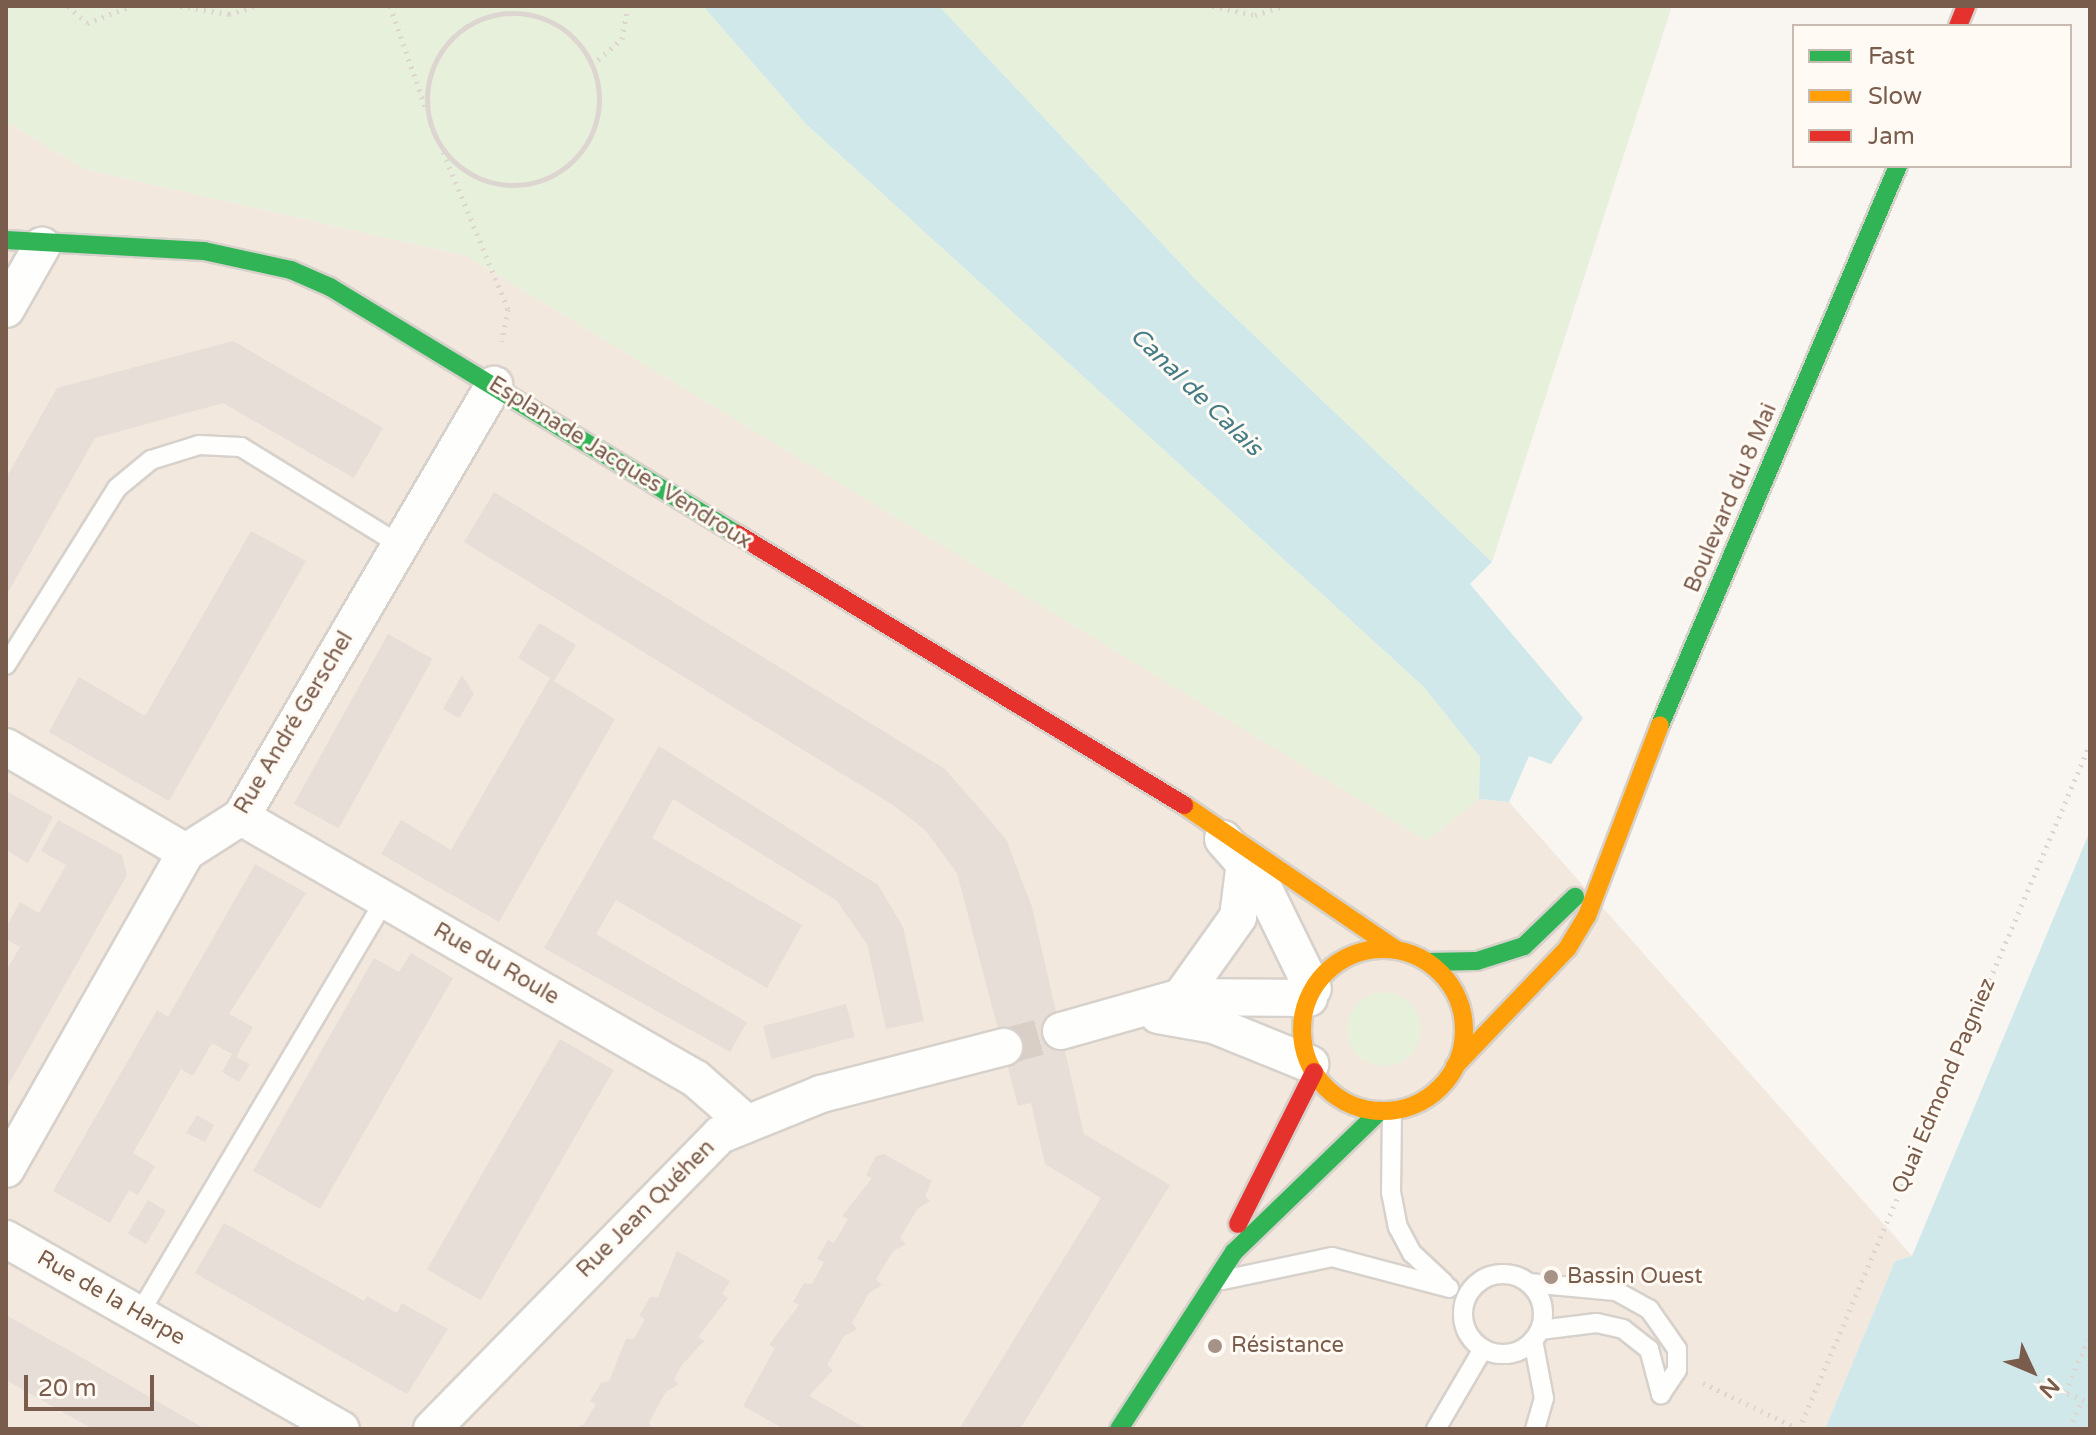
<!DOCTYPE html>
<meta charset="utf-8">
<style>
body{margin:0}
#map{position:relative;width:2096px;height:1435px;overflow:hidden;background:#f9f5f0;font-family:"Varela Round",sans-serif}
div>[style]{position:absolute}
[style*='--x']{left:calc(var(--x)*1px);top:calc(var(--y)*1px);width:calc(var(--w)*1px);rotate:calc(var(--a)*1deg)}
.residential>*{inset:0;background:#f2e8de}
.green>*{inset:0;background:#e7f0db}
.round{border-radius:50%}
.water>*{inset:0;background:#d0e8ea}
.building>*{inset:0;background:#e6ded7;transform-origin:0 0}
.street-tunnel>*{height:36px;margin-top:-18px;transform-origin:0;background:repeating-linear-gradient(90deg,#d9cfc7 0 36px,transparent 0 54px)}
.path>*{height:5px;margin-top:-2.5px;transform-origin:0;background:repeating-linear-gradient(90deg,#dcd5d0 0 2px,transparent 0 8px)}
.path>.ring{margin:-2.5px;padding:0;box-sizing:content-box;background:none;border:5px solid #dcd5d0;border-radius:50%}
.roads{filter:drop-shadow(2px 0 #d7d1cb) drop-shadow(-2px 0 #d7d1cb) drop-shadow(0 2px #d7d1cb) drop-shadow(0 -2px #d7d1cb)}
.lane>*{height:18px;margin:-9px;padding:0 9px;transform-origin:9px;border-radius:9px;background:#fefefd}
.lane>.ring{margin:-9px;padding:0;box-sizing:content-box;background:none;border:18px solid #fefefd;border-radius:50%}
.street>*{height:36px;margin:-18px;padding:0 18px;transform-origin:18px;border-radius:18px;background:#fefefd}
.fast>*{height:18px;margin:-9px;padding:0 9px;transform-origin:9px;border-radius:9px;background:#30b455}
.slow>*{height:18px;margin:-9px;padding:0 9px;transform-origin:9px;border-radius:9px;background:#ff9f0a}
.slow>.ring{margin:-9px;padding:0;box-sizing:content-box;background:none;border:18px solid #ff9f0a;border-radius:50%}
.jam>*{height:18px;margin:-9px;padding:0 9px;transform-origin:9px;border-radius:9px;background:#e5322d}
.dots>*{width:22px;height:22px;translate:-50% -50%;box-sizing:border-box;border:4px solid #fffaf3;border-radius:50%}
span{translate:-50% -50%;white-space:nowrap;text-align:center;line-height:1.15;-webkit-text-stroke:6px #fffaf3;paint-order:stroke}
.street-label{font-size:22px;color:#7a5c4d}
.poi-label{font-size:22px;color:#7a5c4d}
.left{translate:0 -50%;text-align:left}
.water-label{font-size:24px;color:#437c86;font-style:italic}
.frame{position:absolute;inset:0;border:8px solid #7a5c4d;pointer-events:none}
.legend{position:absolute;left:1792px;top:24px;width:280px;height:144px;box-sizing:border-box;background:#fffaf3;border:2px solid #cabbb1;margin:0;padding:10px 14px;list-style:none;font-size:24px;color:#7a5c4d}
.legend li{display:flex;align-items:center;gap:16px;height:40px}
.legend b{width:40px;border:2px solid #cabbb1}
.north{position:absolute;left:1992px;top:1331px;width:80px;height:80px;-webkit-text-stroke:6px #fffaf3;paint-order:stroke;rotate:134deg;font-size:22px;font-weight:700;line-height:32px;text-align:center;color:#7a5c4d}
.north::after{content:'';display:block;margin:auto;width:28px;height:36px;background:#7a5c4d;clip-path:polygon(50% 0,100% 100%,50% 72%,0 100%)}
.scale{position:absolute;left:24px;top:1375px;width:130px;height:36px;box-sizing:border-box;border:4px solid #7a5c4d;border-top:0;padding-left:10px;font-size:24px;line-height:28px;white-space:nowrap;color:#7a5c4d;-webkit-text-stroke:6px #fffaf3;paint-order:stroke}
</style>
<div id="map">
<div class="residential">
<i style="clip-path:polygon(6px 121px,84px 169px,467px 256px,1427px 840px,1479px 799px,1509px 802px,1912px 1256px,1895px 1261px,1825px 1429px,6px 1429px)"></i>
</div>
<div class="green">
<i style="clip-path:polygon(6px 6px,703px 6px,806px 124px,1423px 686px,1480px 757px,1479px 799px,1427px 841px,467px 256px,84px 169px,6px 121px)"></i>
<i style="clip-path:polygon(939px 6px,1672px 6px,1492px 562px,1200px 284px)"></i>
<i class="round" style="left:1347px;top:992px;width:74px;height:74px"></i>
</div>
<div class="water">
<i style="clip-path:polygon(703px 6px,939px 6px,1200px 284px,1492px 562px,1470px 584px,1583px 718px,1551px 764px,1529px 756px,1509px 802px,1479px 799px,1480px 757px,1423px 686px,806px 124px)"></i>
<i style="clip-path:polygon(2090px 831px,2090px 1429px,1825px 1429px,1895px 1261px,1912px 1256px)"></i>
</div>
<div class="building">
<i style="clip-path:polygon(233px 341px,383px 428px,354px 478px,223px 403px,95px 438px,6px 596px,6px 478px,57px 388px)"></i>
<i style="clip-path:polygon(494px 492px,945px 769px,1006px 839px,1032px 907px,1084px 1134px,1170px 1185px,1020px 1429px,959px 1429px,1101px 1198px,1045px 1164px,1031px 1103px,1018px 1106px,957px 873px,925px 830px,893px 805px,464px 542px)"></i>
<i style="clip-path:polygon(251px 531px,306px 561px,169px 801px,49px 732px,79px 677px,145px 716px)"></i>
<i style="clip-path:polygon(539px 623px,576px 645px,554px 681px,615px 719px,499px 922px,381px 854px,401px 820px,451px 850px,550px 678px,518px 658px)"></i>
<i style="left:388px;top:634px;width:51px;height:194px;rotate:29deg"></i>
<i style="clip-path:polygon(462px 675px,474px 694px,459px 718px,443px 709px)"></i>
<i style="clip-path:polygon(659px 746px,878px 885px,903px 927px,924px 1021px,886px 1029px,867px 944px,836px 900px,673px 799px,652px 838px,802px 925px,767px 988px,616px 900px,596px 934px,747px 1022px,730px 1052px,544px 948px)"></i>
<i style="clip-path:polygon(6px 791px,53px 817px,28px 863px,6px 850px)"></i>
<i style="clip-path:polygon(58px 820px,122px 855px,127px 875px,6px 1089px,6px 971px,20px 947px,6px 939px,6px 928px,20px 902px,39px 913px,66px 865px,41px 851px)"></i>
<i style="clip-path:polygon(255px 864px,306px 893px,229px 1014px,253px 1027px,236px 1057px,250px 1064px,239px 1082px,222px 1072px,232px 1054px,212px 1043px,193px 1076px,181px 1069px,133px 1153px,155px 1166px,138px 1195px,129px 1190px,110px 1223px,53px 1191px,157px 1010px,168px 1017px)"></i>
<i style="clip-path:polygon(411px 953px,453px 978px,320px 1209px,253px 1171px,374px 958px,399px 972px)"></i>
<i style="left:846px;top:1004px;width:34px;height:86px;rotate:75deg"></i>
<i style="left:560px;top:1039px;width:62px;height:266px;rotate:30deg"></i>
<i style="clip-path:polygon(197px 1115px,214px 1125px,205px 1142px,186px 1133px)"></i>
<i style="clip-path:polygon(884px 1154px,932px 1181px,925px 1196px,930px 1201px,918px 1208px,900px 1238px,906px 1244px,893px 1251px,876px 1279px,882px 1285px,869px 1293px,852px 1323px,857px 1329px,844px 1336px,827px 1365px,833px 1370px,809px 1396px,867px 1429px,784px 1429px,743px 1406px,775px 1348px,769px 1345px,799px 1305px,793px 1302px,804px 1283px,812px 1284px,824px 1262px,817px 1259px,828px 1240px,834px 1243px,848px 1219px,842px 1216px,872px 1178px,866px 1175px,876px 1156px)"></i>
<i style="left:148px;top:1200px;width:21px;height:39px;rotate:31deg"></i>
<i style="clip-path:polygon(224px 1223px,364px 1301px,367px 1296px,397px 1313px,402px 1303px,448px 1329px,407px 1394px,195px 1273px)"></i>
<i style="clip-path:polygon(677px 1251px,730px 1281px,722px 1294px,728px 1298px,698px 1337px,704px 1341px,681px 1366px,674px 1380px,679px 1384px,666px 1392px,649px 1422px,651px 1429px,574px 1429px,584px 1424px,596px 1404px,590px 1401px,601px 1383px,609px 1381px,626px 1339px,634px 1339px,645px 1319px,639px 1316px,650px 1297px,658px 1297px)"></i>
<i style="clip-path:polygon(6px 1315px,72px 1352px,205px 1429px,93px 1429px,75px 1419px,6px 1380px)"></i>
</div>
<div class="street-tunnel">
<i style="--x:1004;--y:1047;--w:59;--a:-15.7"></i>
</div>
<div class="path">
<i style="--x:68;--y:6;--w:25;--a:42"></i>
<i style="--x:87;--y:23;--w:47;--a:-21.1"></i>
<i style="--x:180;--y:6;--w:50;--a:9.3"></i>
<i style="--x:229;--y:14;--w:29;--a:-16"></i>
<i style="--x:390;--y:6;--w:109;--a:70.7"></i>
<i style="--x:1212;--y:6;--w:44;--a:11.8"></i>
<i style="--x:1255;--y:15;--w:30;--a:-17"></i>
<i class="ring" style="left:427px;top:13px;width:167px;height:167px"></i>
<i style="--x:592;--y:65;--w:40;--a:-41"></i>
<i style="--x:622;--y:39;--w:34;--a:-80"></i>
<i style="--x:443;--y:152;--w:170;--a:67.5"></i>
<i style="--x:508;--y:309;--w:33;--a:101"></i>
<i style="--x:2038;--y:1381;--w:56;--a:22.9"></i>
<i style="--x:1703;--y:1383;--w:106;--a:25.6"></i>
<i style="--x:2065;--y:1392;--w:57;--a:-66.1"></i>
<i style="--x:1799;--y:1429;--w:744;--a:-66.98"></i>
<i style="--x:2070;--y:1429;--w:31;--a:-68"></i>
</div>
<div class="roads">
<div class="lane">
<i style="--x:6;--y:665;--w:209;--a:-57.9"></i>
<i style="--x:117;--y:488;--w:44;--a:-39.5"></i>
<i style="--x:151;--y:460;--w:50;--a:-17.4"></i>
<i style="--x:199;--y:445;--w:42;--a:2.7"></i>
<i style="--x:241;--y:447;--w:187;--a:31.6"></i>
<i style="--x:1392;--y:1111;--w:81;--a:90.7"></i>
<i style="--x:1391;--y:1192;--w:36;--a:79"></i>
<i style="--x:1398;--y:1227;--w:30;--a:62"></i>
<i style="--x:1412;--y:1253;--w:44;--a:43.2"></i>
<i class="ring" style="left:1463px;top:1274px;width:62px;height:62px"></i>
<i style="--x:1223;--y:1280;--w:111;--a:-11.9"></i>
<i style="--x:1332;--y:1257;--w:121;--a:14.8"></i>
<i style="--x:1529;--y:1283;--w:87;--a:5.3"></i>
<i style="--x:1616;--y:1291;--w:38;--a:29"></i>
<i style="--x:1649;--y:1309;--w:49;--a:55"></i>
<i style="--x:1677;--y:1349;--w:21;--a:90"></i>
<i style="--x:1677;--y:1370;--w:29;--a:124"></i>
<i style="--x:139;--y:1314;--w:482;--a:-59.3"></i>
<i style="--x:1540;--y:1330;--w:57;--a:-7"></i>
<i style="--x:1597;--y:1323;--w:27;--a:13"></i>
<i style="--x:1623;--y:1329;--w:33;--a:38"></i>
<i style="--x:1649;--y:1349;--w:47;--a:75.1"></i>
<i style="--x:1533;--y:1340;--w:59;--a:79.3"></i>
<i style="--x:1544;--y:1398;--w:32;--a:106"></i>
<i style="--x:1436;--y:1429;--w:93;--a:-59.6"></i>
</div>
<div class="street">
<i style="--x:6;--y:309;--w:73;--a:-60.3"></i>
<i style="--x:6;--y:747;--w:208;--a:30.3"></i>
<i style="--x:241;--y:817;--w:525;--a:29.93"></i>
<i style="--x:696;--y:1079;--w:64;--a:41.2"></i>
<i style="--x:1223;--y:839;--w:56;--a:48.6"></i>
<i style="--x:1260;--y:881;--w:120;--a:63.9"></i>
<i style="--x:1181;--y:997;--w:98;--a:-54.5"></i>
<i style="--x:1238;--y:917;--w:55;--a:-82.7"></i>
<i style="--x:1158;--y:1015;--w:57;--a:10.1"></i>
<i style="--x:1214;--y:1025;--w:104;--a:22.1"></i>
<i style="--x:1061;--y:1031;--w:125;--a:-15.8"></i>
<i style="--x:1181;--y:997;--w:128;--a:0.4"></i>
<i style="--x:6;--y:1169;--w:365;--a:-60.4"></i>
<i style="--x:186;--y:852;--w:65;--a:-32.5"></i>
<i style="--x:241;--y:817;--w:501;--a:-59.64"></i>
<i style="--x:6;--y:1239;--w:385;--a:29.6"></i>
<i style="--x:432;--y:1429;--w:412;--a:-45.6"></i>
<i style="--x:720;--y:1135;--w:109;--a:-22.1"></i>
<i style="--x:821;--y:1094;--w:189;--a:-14.4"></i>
</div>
<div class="fast">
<i style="--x:6;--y:240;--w:198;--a:3.2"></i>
<i style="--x:204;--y:251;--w:89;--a:12.3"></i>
<i style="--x:291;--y:270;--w:43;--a:23.6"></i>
<i style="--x:330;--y:287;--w:476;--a:31.3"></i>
<i style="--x:1660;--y:725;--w:608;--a:-66.94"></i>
<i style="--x:1428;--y:962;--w:49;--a:-1.2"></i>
<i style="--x:1477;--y:961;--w:49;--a:-17.7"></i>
<i style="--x:1524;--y:946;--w:71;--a:-43.9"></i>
<i style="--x:1119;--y:1429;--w:211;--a:-57"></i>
<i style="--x:1234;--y:1252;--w:203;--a:-44"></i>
</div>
<div class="slow">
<i style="--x:1184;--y:805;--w:255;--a:34.3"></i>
<i class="ring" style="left:1302px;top:949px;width:144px;height:144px"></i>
<i style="--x:1455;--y:1066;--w:162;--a:-46.3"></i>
<i style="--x:1567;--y:949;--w:39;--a:-59"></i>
<i style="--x:1587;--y:916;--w:204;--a:-69.1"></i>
</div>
<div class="jam">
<i style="--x:1958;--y:26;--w:22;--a:-68"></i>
<i style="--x:737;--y:534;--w:523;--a:31.23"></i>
<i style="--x:1238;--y:1224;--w:170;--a:-63.4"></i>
</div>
</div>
<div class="dots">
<i style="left:1551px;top:1277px;background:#a69286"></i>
<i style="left:1215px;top:1346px;background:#a69286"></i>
</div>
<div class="street-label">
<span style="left:620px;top:463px;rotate:32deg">Esplanade Jacques Vendroux</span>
<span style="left:1731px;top:498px;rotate:-67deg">Boulevard du 8 Mai</span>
<span style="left:294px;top:723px;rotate:-59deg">Rue André Gerschel</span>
<span style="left:496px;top:964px;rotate:30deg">Rue du Roule</span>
<span style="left:1944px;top:1086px;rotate:-67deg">Quai Edmond Pagniez</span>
<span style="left:646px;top:1209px;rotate:-45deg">Rue Jean Quéhen</span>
<span style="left:111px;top:1298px;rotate:30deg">Rue de la Harpe</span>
</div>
<div class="poi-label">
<span class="left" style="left:1567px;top:1277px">Bassin Ouest</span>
<span class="left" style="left:1231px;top:1346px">Résistance</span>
</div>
<div class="water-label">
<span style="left:1196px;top:392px;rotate:44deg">Canal de Calais</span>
</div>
<div class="frame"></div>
<ul class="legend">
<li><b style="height:10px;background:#30b455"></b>Fast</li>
<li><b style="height:10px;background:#ff9f0a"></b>Slow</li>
<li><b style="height:10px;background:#e5322d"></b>Jam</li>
</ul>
<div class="north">N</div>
<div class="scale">20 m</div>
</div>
